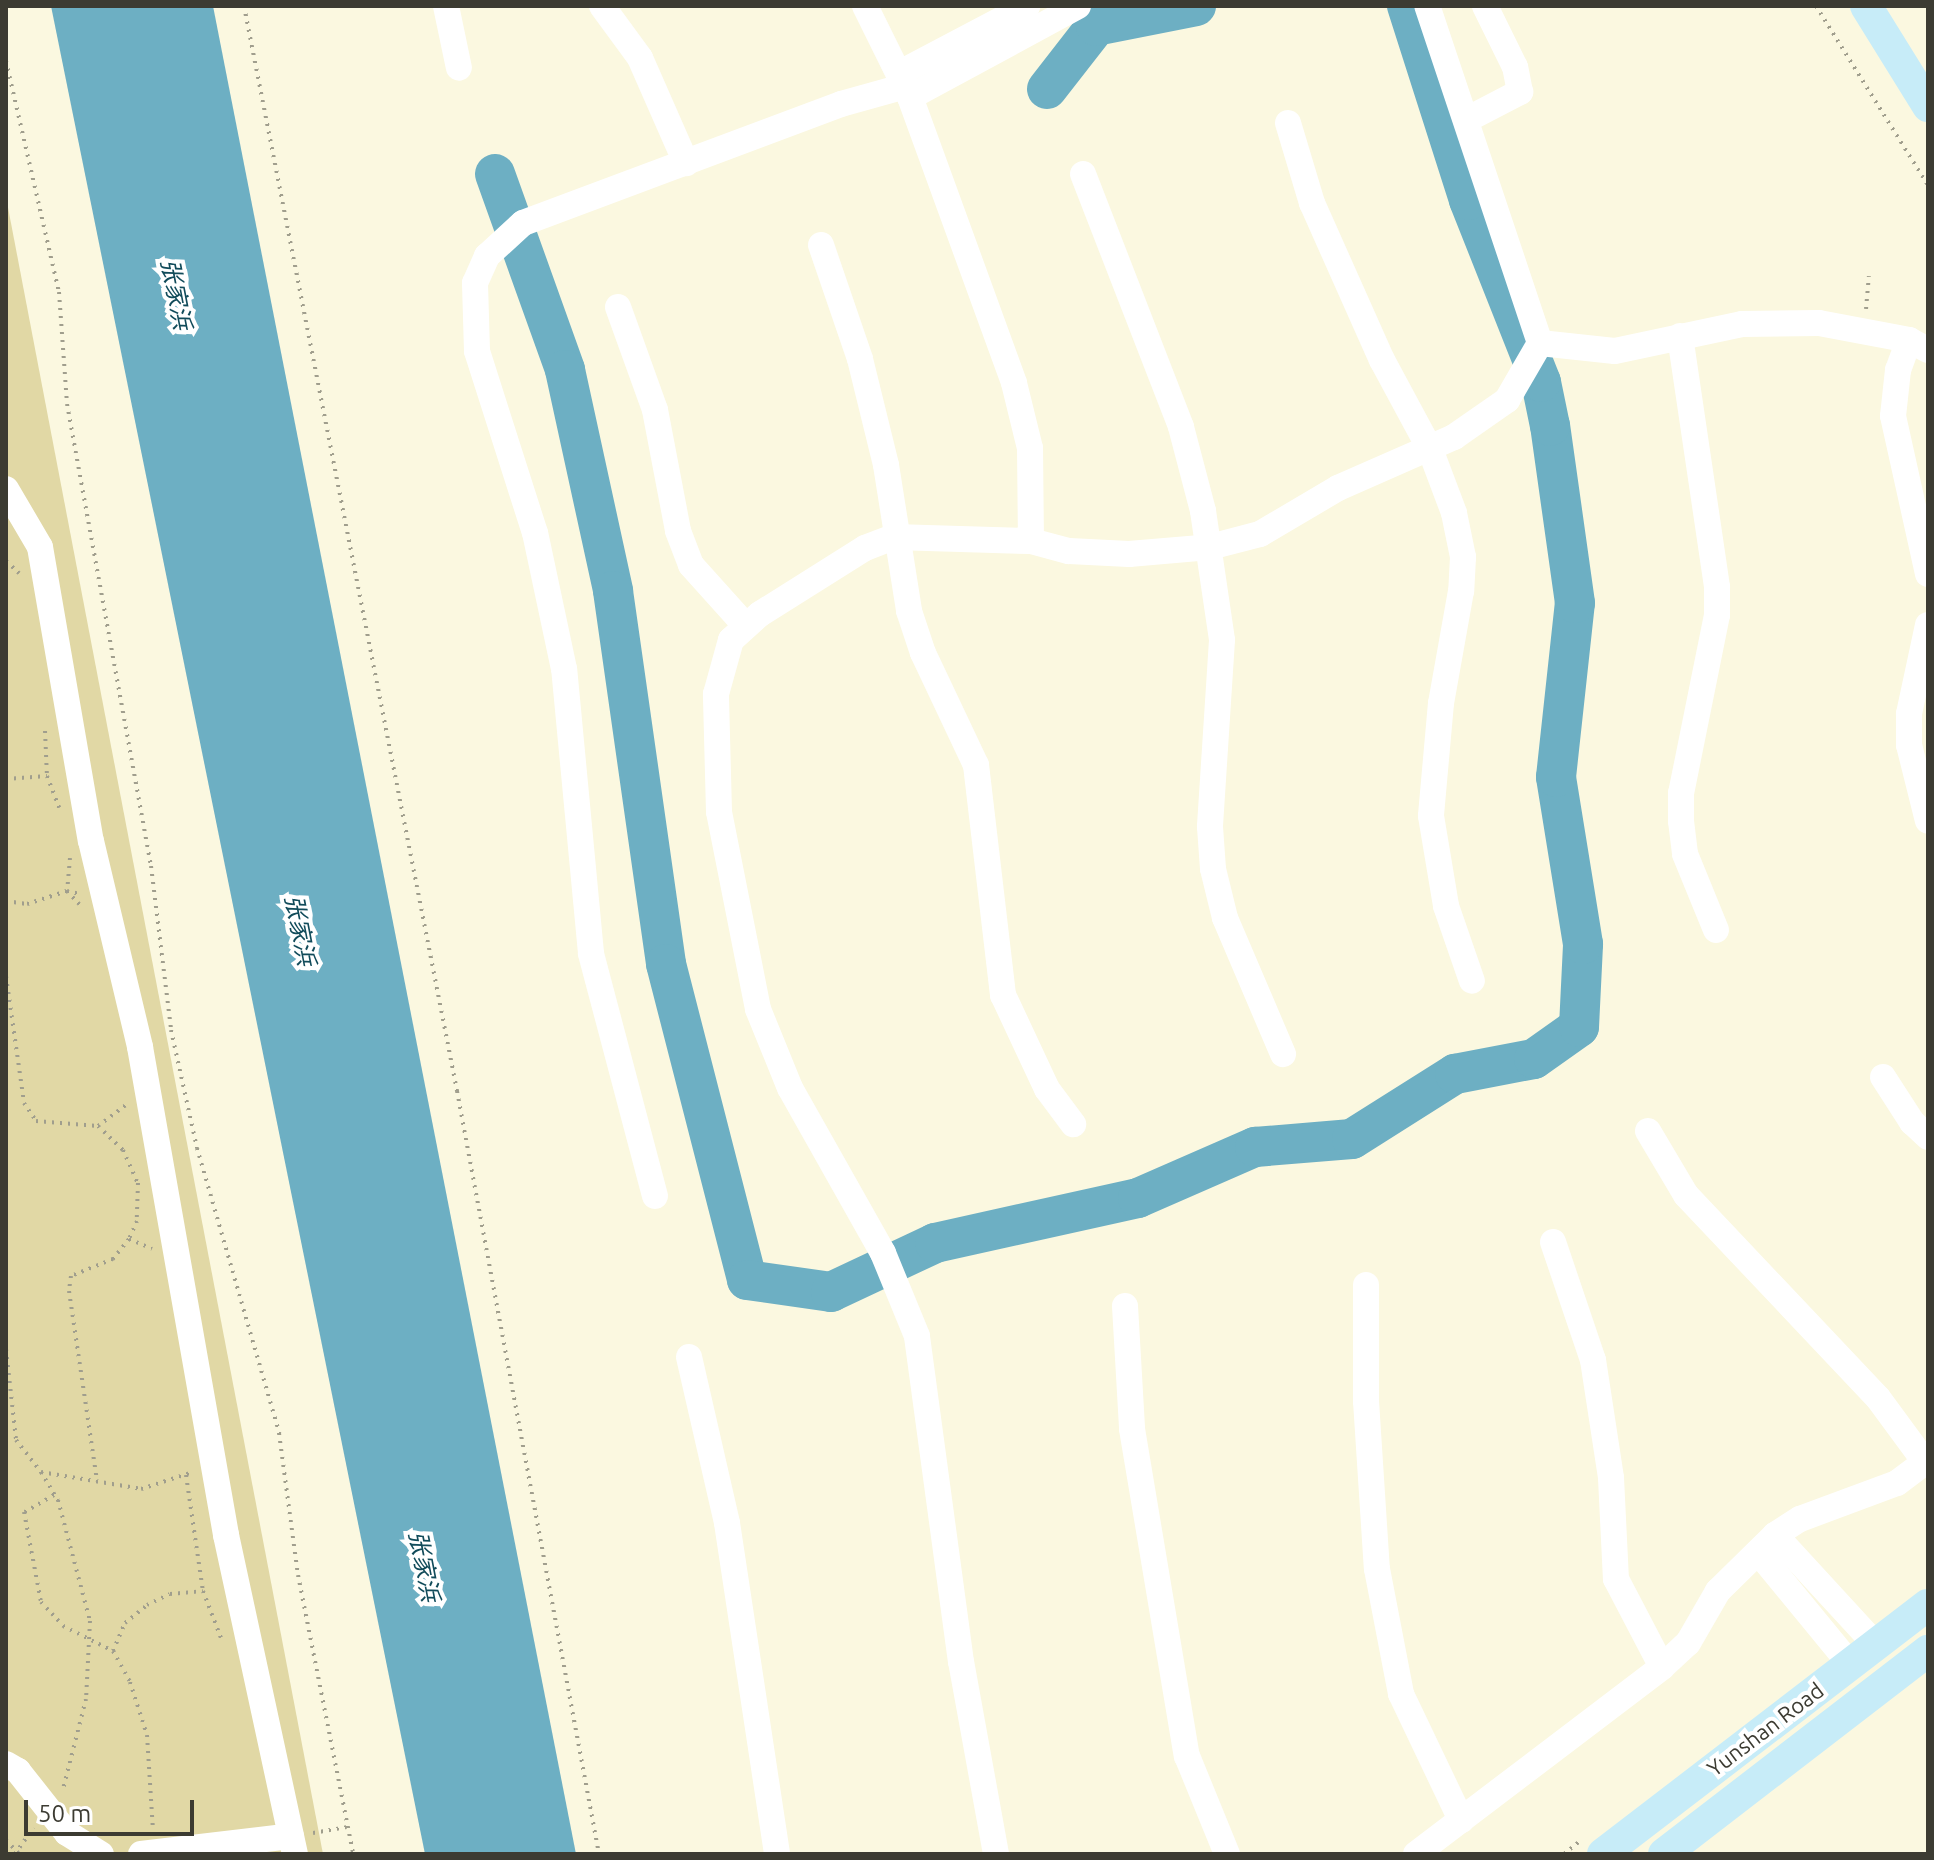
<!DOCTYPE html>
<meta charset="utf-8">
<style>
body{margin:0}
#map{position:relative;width:1934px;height:1860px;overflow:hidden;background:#fbf8e0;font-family:Ubuntu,"Noto Sans SC",sans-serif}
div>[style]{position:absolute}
.green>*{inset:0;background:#e1d8a5}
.water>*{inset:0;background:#6dafc3}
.river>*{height:40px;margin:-20px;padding:0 20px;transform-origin:20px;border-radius:20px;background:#6dafc3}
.path>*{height:4px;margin-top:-2px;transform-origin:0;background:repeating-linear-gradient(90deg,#a09e8d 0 2px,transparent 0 8px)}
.minor>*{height:26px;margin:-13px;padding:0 13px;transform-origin:13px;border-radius:13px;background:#fff}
.major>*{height:32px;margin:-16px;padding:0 16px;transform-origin:16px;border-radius:16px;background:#c7ecf8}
span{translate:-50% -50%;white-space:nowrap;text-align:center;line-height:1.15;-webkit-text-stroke:8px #fff;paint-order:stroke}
.street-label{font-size:22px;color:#3c3b32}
.water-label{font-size:24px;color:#114b5a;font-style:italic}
.frame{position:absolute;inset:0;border:8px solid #3c3b32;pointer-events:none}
.scale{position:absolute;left:24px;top:1800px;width:170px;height:36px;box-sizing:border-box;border:4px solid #3c3b32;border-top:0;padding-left:10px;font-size:24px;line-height:28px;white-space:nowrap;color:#3c3b32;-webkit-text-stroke:6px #fff;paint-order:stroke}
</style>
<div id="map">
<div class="green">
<div style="clip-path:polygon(6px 197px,323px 1854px,6px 1854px)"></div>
</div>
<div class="water">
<div style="clip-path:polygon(51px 6px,213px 6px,576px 1854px,425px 1854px)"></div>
</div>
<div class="river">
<div style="left:1047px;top:89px;width:80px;rotate:-52.1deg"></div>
<div style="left:1096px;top:26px;width:102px;rotate:-11.3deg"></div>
<div style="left:495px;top:174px;width:208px;rotate:70.3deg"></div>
<div style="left:565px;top:370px;width:226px;rotate:77.7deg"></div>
<div style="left:613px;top:591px;width:377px;rotate:81.9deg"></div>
<div style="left:666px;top:964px;width:326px;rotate:75.6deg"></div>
<div style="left:747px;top:1280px;width:85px;rotate:8.1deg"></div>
<div style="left:831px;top:1292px;width:115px;rotate:-25.2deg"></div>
<div style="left:935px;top:1243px;width:208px;rotate:-12.5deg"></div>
<div style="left:1138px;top:1198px;width:128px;rotate:-23.6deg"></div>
<div style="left:1255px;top:1147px;width:97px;rotate:-4.7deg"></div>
<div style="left:1352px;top:1139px;width:122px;rotate:-32.3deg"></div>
<div style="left:1455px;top:1074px;width:80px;rotate:-10.8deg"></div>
<div style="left:1534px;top:1059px;width:55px;rotate:-35.4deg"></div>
<div style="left:1579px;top:1027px;width:83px;rotate:-87.2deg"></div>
<div style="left:1583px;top:944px;width:169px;rotate:-99.2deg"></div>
<div style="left:1556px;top:777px;width:175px;rotate:-83.8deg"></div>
<div style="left:1575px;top:603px;width:179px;rotate:-98deg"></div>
<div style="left:1550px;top:426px;width:45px;rotate:-101.6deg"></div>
<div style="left:1541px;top:382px;width:196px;rotate:-111.6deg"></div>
<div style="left:1469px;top:200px;width:204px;rotate:-107.7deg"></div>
</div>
<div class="path">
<div style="left:244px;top:6px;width:1106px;rotate:78.89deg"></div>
<div style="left:457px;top:1091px;width:776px;rotate:79.46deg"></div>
<div style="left:1816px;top:6px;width:211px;rotate:58deg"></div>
<div style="left:6px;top:61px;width:237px;rotate:77.1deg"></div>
<div style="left:59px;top:292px;width:112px;rotate:85.9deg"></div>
<div style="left:67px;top:404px;width:470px;rotate:79.7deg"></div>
<div style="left:151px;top:866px;width:165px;rotate:83deg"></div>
<div style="left:171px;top:1030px;width:121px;rotate:77.6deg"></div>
<div style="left:197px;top:1148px;width:297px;rotate:73.9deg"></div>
<div style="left:279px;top:1433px;width:143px;rotate:82.4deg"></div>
<div style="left:298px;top:1575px;width:284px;rotate:78.8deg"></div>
<div style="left:1866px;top:309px;width:33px;rotate:-85deg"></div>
<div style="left:6px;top:561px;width:18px;rotate:43deg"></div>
<div style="left:45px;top:731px;width:45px;rotate:87.5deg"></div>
<div style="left:47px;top:776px;width:34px;rotate:69deg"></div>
<div style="left:6px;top:779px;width:41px;rotate:-4.2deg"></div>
<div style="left:70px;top:858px;width:33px;rotate:95deg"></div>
<div style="left:67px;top:891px;width:22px;rotate:47deg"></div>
<div style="left:6px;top:868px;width:42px;rotate:90deg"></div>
<div style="left:6px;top:901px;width:21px;rotate:8deg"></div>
<div style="left:27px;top:904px;width:42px;rotate:-18deg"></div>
<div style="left:67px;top:891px;width:13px;rotate:13deg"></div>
<div style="left:6px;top:976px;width:128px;rotate:81.9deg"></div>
<div style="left:24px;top:1103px;width:22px;rotate:56deg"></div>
<div style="left:36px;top:1121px;width:62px;rotate:4.6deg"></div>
<div style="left:98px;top:1126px;width:35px;rotate:44deg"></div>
<div style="left:123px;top:1150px;width:36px;rotate:66deg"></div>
<div style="left:138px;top:1183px;width:38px;rotate:92deg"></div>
<div style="left:137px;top:1221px;width:20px;rotate:114deg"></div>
<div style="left:129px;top:1239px;width:26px;rotate:129deg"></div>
<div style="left:113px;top:1259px;width:45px;rotate:158deg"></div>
<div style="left:71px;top:1276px;width:15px;rotate:98deg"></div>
<div style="left:69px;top:1291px;width:192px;rotate:81.6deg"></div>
<div style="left:98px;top:1126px;width:38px;rotate:-37deg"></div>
<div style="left:129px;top:1239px;width:25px;rotate:23deg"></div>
<div style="left:6px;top:1349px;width:92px;rotate:83.7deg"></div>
<div style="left:16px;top:1440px;width:41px;rotate:52deg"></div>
<div style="left:41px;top:1472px;width:101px;rotate:9.6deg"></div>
<div style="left:141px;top:1489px;width:52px;rotate:-18.1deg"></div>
<div style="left:41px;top:1472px;width:33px;rotate:59deg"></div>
<div style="left:58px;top:1500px;width:125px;rotate:75.2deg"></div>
<div style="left:90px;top:1621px;width:78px;rotate:92.9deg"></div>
<div style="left:86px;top:1699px;width:93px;rotate:104.3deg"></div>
<div style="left:186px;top:1475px;width:117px;rotate:81.7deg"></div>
<div style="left:203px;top:1591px;width:50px;rotate:69deg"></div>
<div style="left:54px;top:1495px;width:34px;rotate:150deg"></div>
<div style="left:24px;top:1512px;width:92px;rotate:79.3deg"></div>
<div style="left:41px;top:1602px;width:33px;rotate:47deg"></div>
<div style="left:63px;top:1626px;width:56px;rotate:26.6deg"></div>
<div style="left:113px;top:1651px;width:35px;rotate:61deg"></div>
<div style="left:130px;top:1682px;width:56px;rotate:72.2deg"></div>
<div style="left:147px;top:1735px;width:95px;rotate:86.4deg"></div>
<div style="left:113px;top:1651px;width:30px;rotate:-67deg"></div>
<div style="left:125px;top:1623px;width:28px;rotate:-39deg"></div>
<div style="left:147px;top:1605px;width:25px;rotate:-26deg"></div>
<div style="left:170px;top:1594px;width:33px;rotate:-5deg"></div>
<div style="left:313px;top:1833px;width:34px;rotate:-10deg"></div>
<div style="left:6px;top:1840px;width:19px;rotate:47deg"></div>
<div style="left:15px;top:1854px;width:32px;rotate:-55deg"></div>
<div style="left:1564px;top:1854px;width:19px;rotate:-39deg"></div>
</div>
<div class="minor">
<div style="left:446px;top:6px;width:63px;rotate:78.2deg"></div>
<div style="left:602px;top:6px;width:64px;rotate:53.8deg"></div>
<div style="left:640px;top:58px;width:115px;rotate:66.3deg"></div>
<div style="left:865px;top:6px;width:102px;rotate:63.7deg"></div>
<div style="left:910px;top:97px;width:304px;rotate:70deg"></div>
<div style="left:1014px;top:383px;width:67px;rotate:76.2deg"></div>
<div style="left:1030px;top:448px;width:93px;rotate:89.4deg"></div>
<div style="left:900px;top:73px;width:144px;rotate:-27.8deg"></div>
<div style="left:910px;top:97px;width:191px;rotate:-28.4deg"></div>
<div style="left:1468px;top:119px;width:59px;rotate:-27.4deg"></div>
<div style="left:1520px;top:92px;width:25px;rotate:-101deg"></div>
<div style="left:1515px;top:67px;width:68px;rotate:-116.2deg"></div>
<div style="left:1288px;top:123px;width:84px;rotate:73.3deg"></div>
<div style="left:1312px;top:203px;width:172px;rotate:66deg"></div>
<div style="left:1382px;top:360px;width:101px;rotate:61.7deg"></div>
<div style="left:1430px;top:449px;width:68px;rotate:69.4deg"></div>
<div style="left:1454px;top:513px;width:45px;rotate:78.4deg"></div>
<div style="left:1463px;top:557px;width:34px;rotate:93deg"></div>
<div style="left:1461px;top:591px;width:114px;rotate:100.1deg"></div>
<div style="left:1441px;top:703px;width:113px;rotate:95.1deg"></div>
<div style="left:1431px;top:816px;width:91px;rotate:80.5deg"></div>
<div style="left:1446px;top:906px;width:79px;rotate:70.9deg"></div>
<div style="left:1083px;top:174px;width:271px;rotate:68.8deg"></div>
<div style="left:1181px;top:427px;width:87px;rotate:75.3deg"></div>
<div style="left:1203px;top:511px;width:130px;rotate:81.6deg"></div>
<div style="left:1222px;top:640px;width:187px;rotate:93.7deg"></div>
<div style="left:1210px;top:827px;width:42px;rotate:85.9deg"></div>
<div style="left:1213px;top:869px;width:50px;rotate:76.2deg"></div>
<div style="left:1225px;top:918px;width:148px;rotate:66.9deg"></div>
<div style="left:821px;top:245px;width:120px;rotate:71.1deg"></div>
<div style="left:860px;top:359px;width:109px;rotate:76.2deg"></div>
<div style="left:886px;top:465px;width:148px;rotate:81deg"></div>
<div style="left:909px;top:611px;width:44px;rotate:71.6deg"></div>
<div style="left:923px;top:653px;width:124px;rotate:64.7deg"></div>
<div style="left:976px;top:765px;width:232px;rotate:83.3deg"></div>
<div style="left:1003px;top:995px;width:104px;rotate:64.9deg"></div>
<div style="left:1047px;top:1089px;width:44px;rotate:53.4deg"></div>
<div style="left:618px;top:307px;width:109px;rotate:70.2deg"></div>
<div style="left:655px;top:410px;width:123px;rotate:79.2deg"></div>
<div style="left:678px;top:531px;width:36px;rotate:69deg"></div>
<div style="left:691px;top:565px;width:82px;rotate:48deg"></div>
<div style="left:1680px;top:336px;width:254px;rotate:81.6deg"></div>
<div style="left:1717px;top:587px;width:28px;rotate:90deg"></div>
<div style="left:1717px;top:615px;width:182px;rotate:101.4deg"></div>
<div style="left:1681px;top:793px;width:28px;rotate:90deg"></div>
<div style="left:1681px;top:821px;width:33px;rotate:83deg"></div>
<div style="left:1685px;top:854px;width:82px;rotate:67.8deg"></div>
<div style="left:1909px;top:340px;width:32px;rotate:110deg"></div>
<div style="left:1898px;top:370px;width:46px;rotate:96.2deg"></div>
<div style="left:1893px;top:416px;width:162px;rotate:77.5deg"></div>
<div style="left:1540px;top:343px;width:75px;rotate:6.1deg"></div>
<div style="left:1615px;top:351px;width:130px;rotate:-12deg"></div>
<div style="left:1742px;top:324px;width:77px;rotate:-0.7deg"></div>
<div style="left:1819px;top:323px;width:92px;rotate:10.7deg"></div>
<div style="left:1909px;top:340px;width:21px;rotate:28deg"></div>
<div style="left:6px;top:489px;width:67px;rotate:59.6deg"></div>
<div style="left:40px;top:547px;width:298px;rotate:80.2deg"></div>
<div style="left:91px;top:841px;width:212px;rotate:76.6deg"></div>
<div style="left:140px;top:1047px;width:496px;rotate:80deg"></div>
<div style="left:226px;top:1535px;width:326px;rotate:77.8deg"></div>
<div style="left:1928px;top:625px;width:91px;rotate:102.1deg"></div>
<div style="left:1909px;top:714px;width:31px;rotate:90deg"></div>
<div style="left:1909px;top:745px;width:78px;rotate:76deg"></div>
<div style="left:1883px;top:1077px;width:54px;rotate:57.2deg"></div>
<div style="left:1912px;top:1122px;width:22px;rotate:43deg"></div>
<div style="left:1648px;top:1131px;width:74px;rotate:59.3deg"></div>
<div style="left:1686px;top:1195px;width:279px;rotate:46.6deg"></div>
<div style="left:1878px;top:1398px;width:79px;rotate:53.7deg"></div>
<div style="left:655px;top:1196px;width:251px;rotate:-104.8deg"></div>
<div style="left:591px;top:953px;width:285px;rotate:-95.4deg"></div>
<div style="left:564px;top:669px;width:139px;rotate:-102deg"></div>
<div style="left:535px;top:533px;width:191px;rotate:-107.7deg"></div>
<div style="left:477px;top:351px;width:68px;rotate:-91.7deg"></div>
<div style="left:475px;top:283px;width:30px;rotate:-66deg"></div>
<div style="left:487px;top:256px;width:49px;rotate:-42.5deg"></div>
<div style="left:523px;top:223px;width:340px;rotate:-20.5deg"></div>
<div style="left:841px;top:104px;width:67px;rotate:-15.5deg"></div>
<div style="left:1553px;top:1242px;width:125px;rotate:71.3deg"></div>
<div style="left:1593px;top:1360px;width:119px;rotate:81.3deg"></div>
<div style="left:1611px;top:1478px;width:101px;rotate:87.2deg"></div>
<div style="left:1616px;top:1579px;width:99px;rotate:62.4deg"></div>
<div style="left:1366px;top:1285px;width:116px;rotate:90deg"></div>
<div style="left:1366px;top:1401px;width:168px;rotate:86.3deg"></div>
<div style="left:1377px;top:1569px;width:127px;rotate:79.1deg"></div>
<div style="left:1401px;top:1694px;width:140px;rotate:64.5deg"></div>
<div style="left:1125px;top:1306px;width:123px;rotate:86.7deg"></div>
<div style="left:1132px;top:1429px;width:332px;rotate:80.5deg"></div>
<div style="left:1187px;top:1756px;width:106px;rotate:67.8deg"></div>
<div style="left:689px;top:1357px;width:170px;rotate:77.1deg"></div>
<div style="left:727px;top:1523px;width:335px;rotate:81.4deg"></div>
<div style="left:1775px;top:1535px;width:149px;rotate:47.4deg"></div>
<div style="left:1758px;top:1552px;width:145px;rotate:50.6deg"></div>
<div style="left:6px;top:1764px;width:14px;rotate:30deg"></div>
<div style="left:18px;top:1771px;width:79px;rotate:51.7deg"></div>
<div style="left:67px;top:1833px;width:40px;rotate:32deg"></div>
<div style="left:141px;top:1854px;width:151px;rotate:-6.8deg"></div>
<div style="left:996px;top:1854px;width:195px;rotate:-100.3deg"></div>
<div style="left:961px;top:1662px;width:329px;rotate:-97.7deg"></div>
<div style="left:917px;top:1336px;width:90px;rotate:-112.3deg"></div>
<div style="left:883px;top:1253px;width:189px;rotate:-119.4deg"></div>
<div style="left:790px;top:1088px;width:85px;rotate:-112.1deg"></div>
<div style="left:758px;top:1009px;width:201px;rotate:-101.2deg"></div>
<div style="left:719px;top:812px;width:118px;rotate:-91.5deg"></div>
<div style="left:716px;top:694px;width:56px;rotate:-74.5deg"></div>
<div style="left:731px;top:640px;width:39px;rotate:-42deg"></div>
<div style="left:760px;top:614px;width:124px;rotate:-32.2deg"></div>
<div style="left:865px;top:548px;width:31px;rotate:-21deg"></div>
<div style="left:894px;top:537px;width:137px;rotate:1.7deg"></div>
<div style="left:1031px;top:541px;width:39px;rotate:15deg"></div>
<div style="left:1069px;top:551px;width:60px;rotate:2.9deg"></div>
<div style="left:1129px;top:554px;width:81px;rotate:-4.9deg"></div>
<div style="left:1210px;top:547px;width:52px;rotate:-14.6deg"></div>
<div style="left:1260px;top:534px;width:91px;rotate:-30.5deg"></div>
<div style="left:1338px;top:488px;width:127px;rotate:-23.7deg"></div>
<div style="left:1454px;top:437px;width:65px;rotate:-34.9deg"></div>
<div style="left:1507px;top:400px;width:66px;rotate:-59.9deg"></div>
<div style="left:1540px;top:343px;width:355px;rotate:-108.5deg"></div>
<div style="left:1416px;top:1854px;width:309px;rotate:-37.2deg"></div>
<div style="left:1662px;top:1667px;width:35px;rotate:-43deg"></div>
<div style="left:1688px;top:1643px;width:60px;rotate:-60deg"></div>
<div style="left:1718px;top:1591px;width:80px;rotate:-44.5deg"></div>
<div style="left:1775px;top:1535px;width:30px;rotate:-33deg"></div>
<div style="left:1800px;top:1519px;width:103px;rotate:-20.4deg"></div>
<div style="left:1897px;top:1483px;width:39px;rotate:-37deg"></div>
</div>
<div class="major">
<div style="left:1866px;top:6px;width:118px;rotate:58.2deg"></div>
<div style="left:1603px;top:1854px;width:409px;rotate:-37.5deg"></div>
<div style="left:1664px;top:1854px;width:333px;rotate:-37.6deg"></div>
</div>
<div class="street-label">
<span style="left:1765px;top:1729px;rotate:-37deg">Yunshan Road</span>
</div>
<div class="water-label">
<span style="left:176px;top:294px;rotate:79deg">张家浜</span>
<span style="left:300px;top:930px;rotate:79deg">张家浜</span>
<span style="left:424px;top:1566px;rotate:79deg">张家浜</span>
</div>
<div class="frame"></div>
<div class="scale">50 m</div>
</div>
